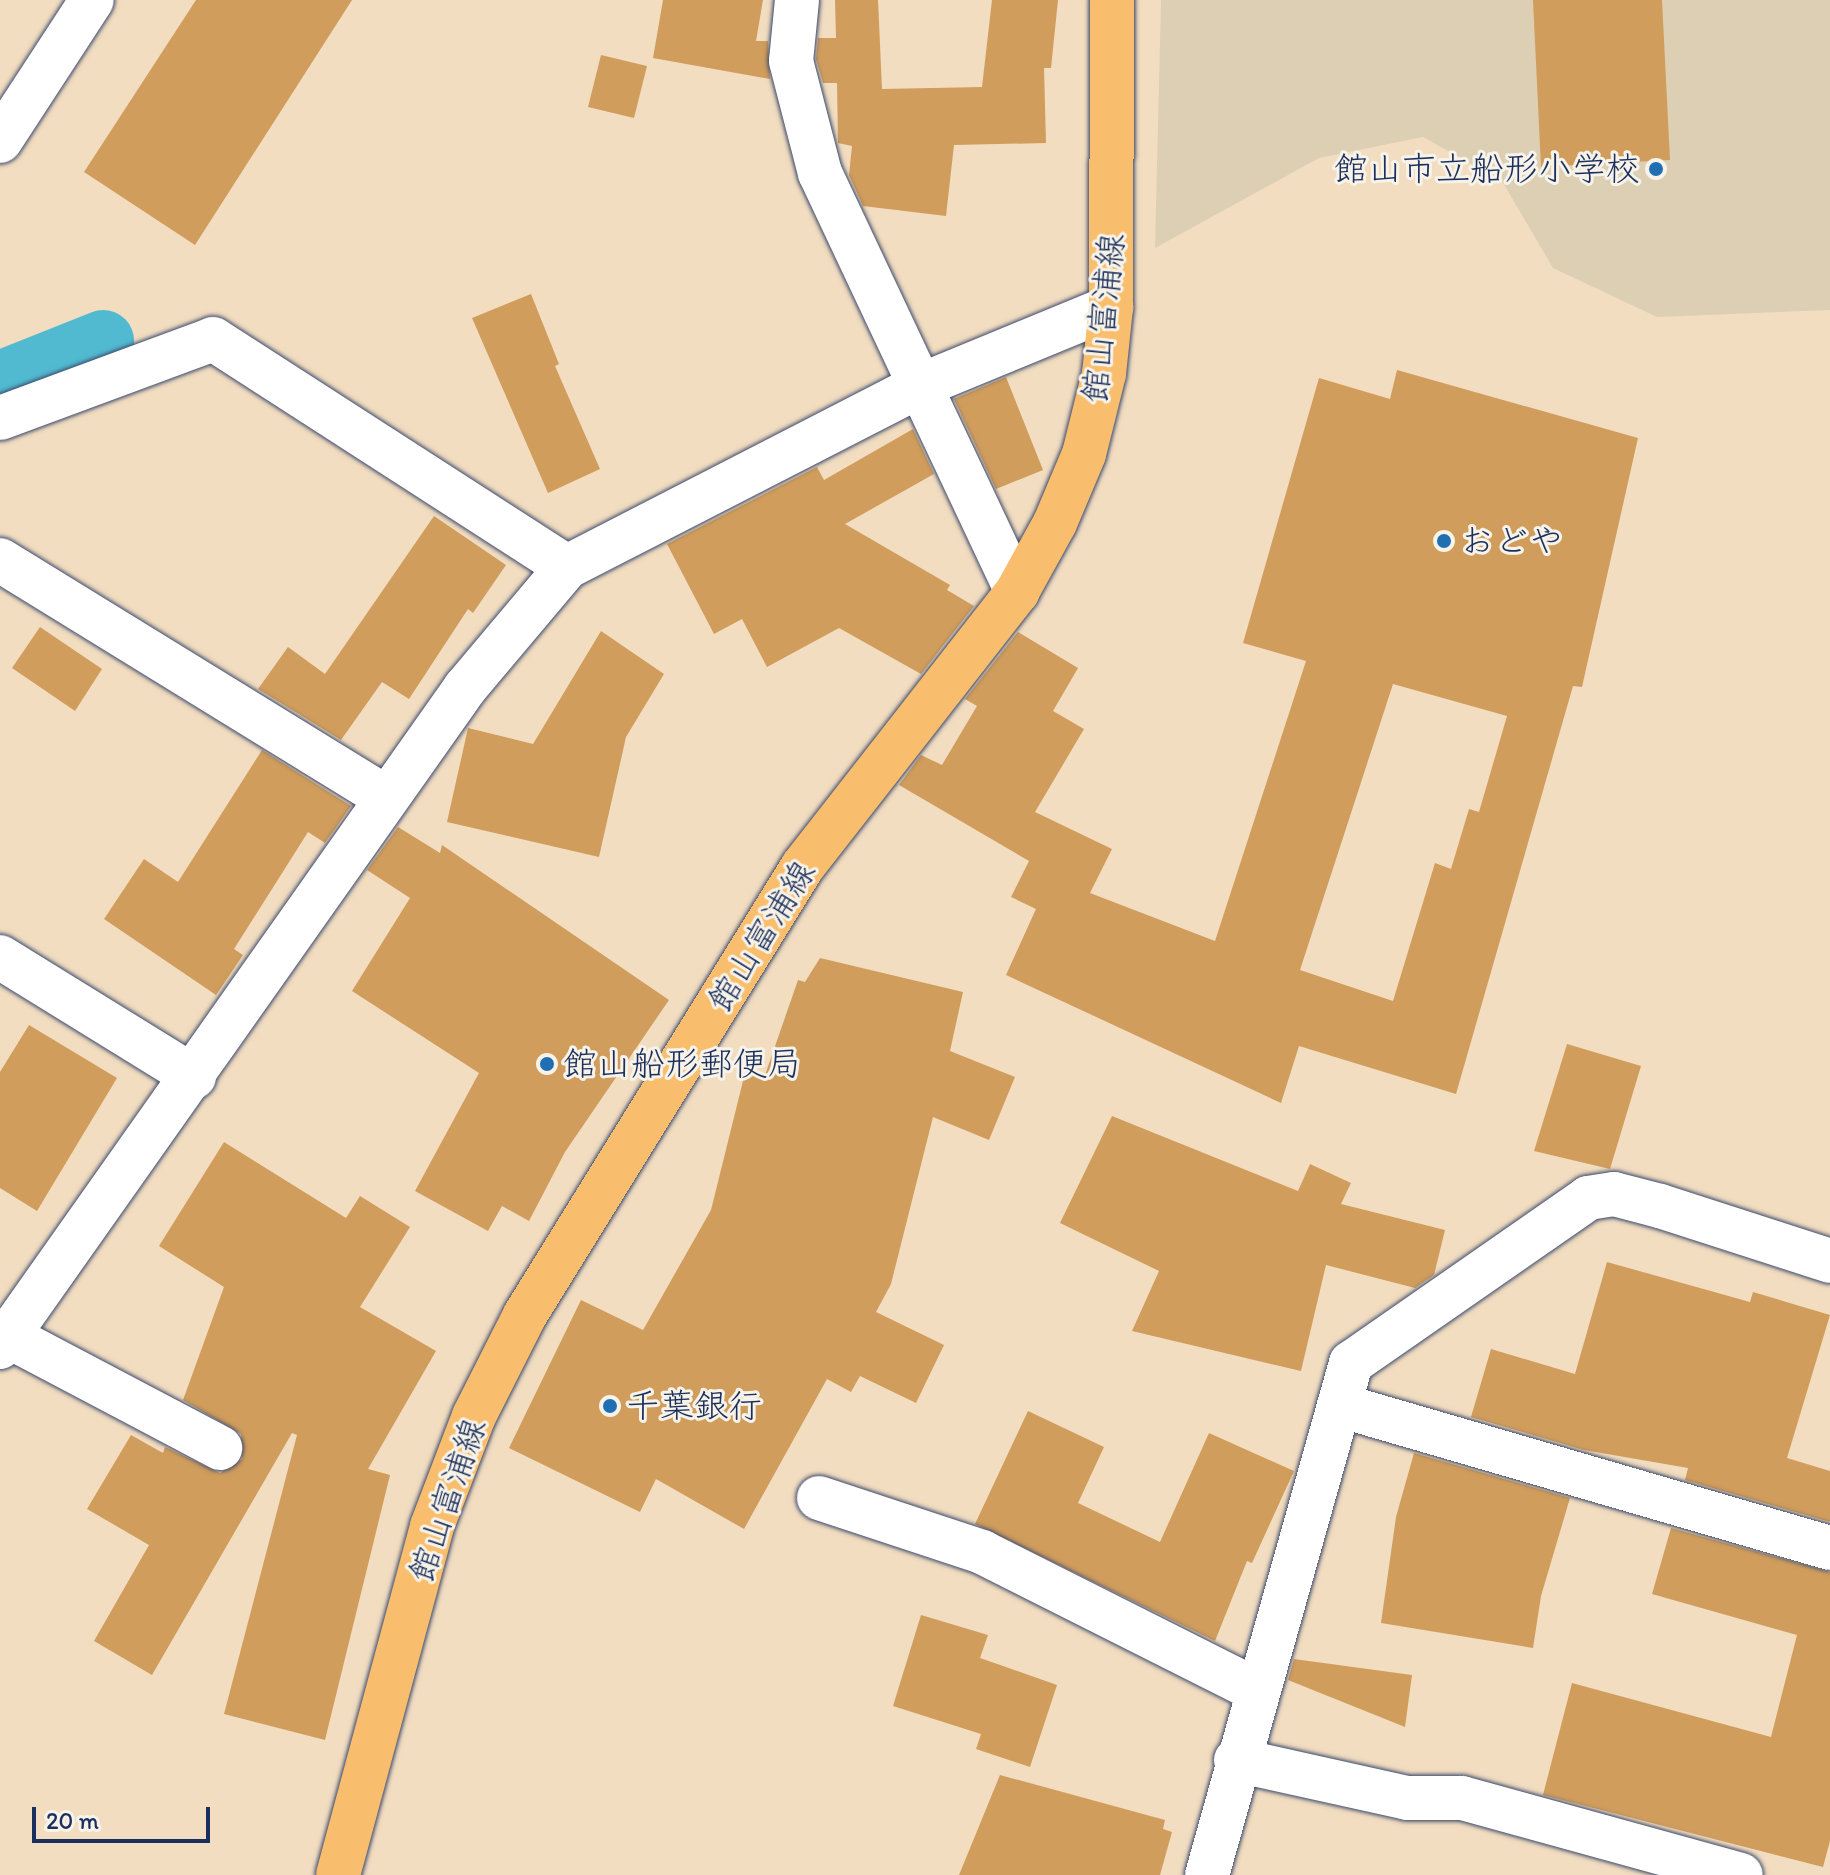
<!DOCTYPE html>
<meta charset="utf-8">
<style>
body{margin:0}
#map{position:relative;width:1830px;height:1875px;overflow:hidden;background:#f2ddc0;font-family:Itim,"Klee One",sans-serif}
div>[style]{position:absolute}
.built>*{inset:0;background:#ddcfb4}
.canal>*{height:62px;margin:-31px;padding:0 31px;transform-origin:31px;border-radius:31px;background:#52bad0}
.building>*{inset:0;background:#d09d5c}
.roads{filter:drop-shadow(0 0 2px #3b496d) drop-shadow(0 0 2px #3b496d)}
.minor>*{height:44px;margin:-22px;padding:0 22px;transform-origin:22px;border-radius:22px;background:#fff}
.major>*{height:44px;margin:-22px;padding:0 22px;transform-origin:22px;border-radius:22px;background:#f9be6d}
.dots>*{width:22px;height:22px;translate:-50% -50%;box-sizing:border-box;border:4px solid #f7f3e8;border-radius:50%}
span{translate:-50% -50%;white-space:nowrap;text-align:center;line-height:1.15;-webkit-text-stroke:6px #f7f3e8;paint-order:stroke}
.poi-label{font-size:34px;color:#1b2f5e}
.right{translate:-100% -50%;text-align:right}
.left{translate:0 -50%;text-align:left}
.street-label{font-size:34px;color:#1b2f5e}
.scale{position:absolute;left:32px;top:1807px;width:178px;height:36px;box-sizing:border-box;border:4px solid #1b2f5e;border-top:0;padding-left:10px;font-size:24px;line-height:28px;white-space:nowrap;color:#1b2f5e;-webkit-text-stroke:6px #f7f3e8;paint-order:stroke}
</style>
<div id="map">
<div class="built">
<div style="clip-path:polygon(1161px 0,1830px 0,1830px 310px,1657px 317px,1553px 268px,1502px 181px,1423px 137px,1319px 158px,1155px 248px)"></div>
</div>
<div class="canal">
<div style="left:0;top:382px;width:111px;rotate:-21.7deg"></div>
</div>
<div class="building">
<div style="clip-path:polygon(196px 0,352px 0,195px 245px,84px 172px)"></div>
<div style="clip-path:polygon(663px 0,763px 0,756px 41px,768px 41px,770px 79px,653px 58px)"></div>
<div style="clip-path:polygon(835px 0,878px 0,882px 89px,982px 87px,992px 0,1058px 0,1051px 68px,1044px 68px,1046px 143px,954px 145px,946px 216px,863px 206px,849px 175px,852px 146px,838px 143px,837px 83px,823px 83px,816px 59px,818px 38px,836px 38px)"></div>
<div style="clip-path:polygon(1533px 0,1662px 0,1670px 160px,1541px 167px)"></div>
<div style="clip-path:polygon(601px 55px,647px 66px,634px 118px,588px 107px)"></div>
<div style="clip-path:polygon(531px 294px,559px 364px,555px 366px,600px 469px,548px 493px,472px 318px)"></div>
<div style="clip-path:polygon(evenodd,1397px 370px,1638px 438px,1582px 687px,1573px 686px,1456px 1094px,1299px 1046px,1281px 1103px,1006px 975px,1036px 909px,1011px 897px,1029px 861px,899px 785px,921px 755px,942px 765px,977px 706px,965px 699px,1018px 632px,1078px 668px,1053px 711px,1084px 729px,1035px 812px,1112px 849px,1090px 893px,1215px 941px,1306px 661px,1243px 643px,1319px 378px,1390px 399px,1397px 370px,1393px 684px,1507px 716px,1479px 812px,1469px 809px,1451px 869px,1435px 863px,1393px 1001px,1300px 970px,1393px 684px)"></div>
<div style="clip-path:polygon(1006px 377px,1043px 470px,996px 489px,954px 399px)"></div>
<div style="clip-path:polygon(913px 429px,934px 474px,845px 524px,950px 585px,947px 590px,974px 606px,921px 674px,839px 628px,767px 667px,742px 619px,714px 634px,667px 544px,817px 467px,824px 480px)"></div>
<div style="clip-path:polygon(434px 516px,506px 565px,473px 613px,468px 609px,409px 699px,382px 682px,341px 740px,258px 689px,288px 647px,325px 674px)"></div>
<div style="clip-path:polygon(40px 627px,102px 669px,75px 711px,12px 668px)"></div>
<div style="clip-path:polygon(601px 631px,664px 674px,626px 737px,599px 857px,447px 822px,468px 728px,533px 744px)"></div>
<div style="clip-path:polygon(262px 750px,351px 806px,325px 843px,308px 832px,234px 949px,243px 955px,216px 995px,104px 919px,144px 859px,178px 882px)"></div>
<div style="clip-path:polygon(398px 827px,440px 853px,442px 845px,669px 1000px,565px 1152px,529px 1221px,502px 1206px,488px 1231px,415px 1191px,479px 1073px,352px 991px,410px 898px,367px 870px)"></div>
<div style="clip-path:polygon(820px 958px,963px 992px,950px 1051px,1015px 1077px,989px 1140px,933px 1117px,891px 1284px,876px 1312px,944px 1345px,916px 1403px,860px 1376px,851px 1392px,827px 1379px,744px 1529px,656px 1479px,640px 1512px,509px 1448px,581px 1300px,643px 1330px,711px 1210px,745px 1073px,764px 1078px,798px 980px,805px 982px)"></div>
<div style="clip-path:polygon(29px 1025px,117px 1078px,37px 1211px,0 1188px,0 1072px)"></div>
<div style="clip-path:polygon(1567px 1044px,1641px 1066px,1610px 1169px,1534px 1151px)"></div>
<div style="clip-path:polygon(1112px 1116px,1298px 1191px,1310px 1164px,1351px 1183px,1341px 1204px,1445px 1230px,1434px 1275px,1415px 1288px,1326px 1265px,1301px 1371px,1132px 1331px,1159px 1271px,1060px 1223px)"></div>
<div style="clip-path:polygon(224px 1142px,346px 1218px,360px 1196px,410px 1227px,360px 1307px,436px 1351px,368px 1469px,390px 1475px,325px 1740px,224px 1714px,297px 1435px,292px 1433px,152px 1675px,94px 1641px,149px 1545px,87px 1509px,131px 1435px,163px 1453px,165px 1447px,220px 1473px,242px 1459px,241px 1434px,183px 1400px,224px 1287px,159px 1246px)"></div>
<div style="clip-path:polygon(1607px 1262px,1750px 1302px,1753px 1292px,1830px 1315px,1787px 1458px,1830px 1471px,1830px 1522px,1685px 1480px,1688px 1468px,1584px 1450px,1471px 1417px,1491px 1349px,1575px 1374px)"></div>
<div style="clip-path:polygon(1028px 1411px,1104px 1447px,1078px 1503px,1160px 1542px,1209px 1433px,1294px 1471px,1252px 1563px,1247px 1561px,1215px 1641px,975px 1524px)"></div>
<div style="clip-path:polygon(1414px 1453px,1570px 1498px,1541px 1596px,1533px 1648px,1381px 1623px,1396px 1517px)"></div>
<div style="clip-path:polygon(1671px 1528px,1830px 1572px,1830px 1841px,1823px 1867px,1543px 1795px,1572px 1683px,1771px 1737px,1797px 1635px,1652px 1594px)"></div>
<div style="clip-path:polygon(921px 1615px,988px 1635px,980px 1658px,1057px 1685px,1030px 1767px,976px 1749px,981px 1734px,893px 1706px)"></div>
<div style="clip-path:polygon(1294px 1659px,1412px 1675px,1405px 1727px,1288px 1680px)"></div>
<div style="clip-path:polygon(1000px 1775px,1165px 1820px,1163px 1829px,1172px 1832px,1160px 1875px,959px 1875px)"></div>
</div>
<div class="roads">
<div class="minor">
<div style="left:797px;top:0;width:61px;rotate:95.6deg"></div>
<div style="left:791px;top:61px;width:116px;rotate:75.5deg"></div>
<div style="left:820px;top:173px;width:463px;rotate:64.8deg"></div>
<div style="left:0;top:141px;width:168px;rotate:-56.9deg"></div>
<div style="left:0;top:418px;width:227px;rotate:-20.3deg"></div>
<div style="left:213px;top:339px;width:421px;rotate:32.8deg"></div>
<div style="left:0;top:560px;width:454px;rotate:31.6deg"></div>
<div style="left:0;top:957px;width:228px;rotate:31.7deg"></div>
<div style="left:8px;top:1336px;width:240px;rotate:27.8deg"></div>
<div style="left:0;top:1347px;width:807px;rotate:-54.79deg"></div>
<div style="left:465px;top:688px;width:158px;rotate:-49.9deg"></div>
<div style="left:567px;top:567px;width:394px;rotate:-27.2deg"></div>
<div style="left:917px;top:387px;width:210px;rotate:-22.4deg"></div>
<div style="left:1339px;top:1405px;width:511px;rotate:16.24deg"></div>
<div style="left:819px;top:1498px;width:172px;rotate:18.3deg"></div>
<div style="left:982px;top:1552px;width:307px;rotate:26.7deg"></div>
<div style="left:1236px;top:1760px;width:175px;rotate:12.5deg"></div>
<div style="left:1407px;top:1798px;width:55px"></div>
<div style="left:1462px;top:1798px;width:289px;rotate:15.4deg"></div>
<div style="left:1207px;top:1875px;width:532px;rotate:-74.29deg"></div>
<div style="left:1351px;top:1363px;width:289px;rotate:-34.8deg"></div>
<div style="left:1588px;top:1198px;width:26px;rotate:-9deg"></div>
<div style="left:1614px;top:1194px;width:48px;rotate:14.6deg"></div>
<div style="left:1660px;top:1206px;width:179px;rotate:17.9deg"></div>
</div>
<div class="major">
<div style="left:338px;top:1875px;width:361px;rotate:-74.9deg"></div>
<div style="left:432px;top:1526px;width:118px;rotate:-69.1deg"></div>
<div style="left:474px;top:1416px;width:113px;rotate:-63.2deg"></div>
<div style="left:525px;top:1315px;width:528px;rotate:-58.24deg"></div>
<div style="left:803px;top:866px;width:348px;rotate:-52deg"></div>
<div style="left:1017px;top:592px;width:79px;rotate:-61.2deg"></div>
<div style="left:1055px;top:523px;width:75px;rotate:-67.2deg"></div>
<div style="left:1084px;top:454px;width:82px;rotate:-76deg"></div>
<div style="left:1104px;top:374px;width:67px;rotate:-84deg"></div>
<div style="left:1111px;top:307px;width:307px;rotate:-89.8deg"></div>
</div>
</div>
<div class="dots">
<div style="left:1656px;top:169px;background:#1f6fb2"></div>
<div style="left:1444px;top:541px;background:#1f6fb2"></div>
<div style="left:547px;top:1064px;background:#1f6fb2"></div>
<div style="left:610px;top:1406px;background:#1f6fb2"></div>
</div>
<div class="poi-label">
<span class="right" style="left:1640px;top:169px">館山市立船形小学校</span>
<span class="left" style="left:1460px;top:541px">おどや</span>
<span class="left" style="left:563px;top:1064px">館山船形郵便局</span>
<span class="left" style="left:626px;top:1406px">千葉銀行</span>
</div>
<div class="street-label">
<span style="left:1103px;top:318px;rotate:-84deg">館山富浦線</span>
<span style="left:761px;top:936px;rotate:-58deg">館山富浦線</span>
<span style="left:447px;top:1500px;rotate:-71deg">館山富浦線</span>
</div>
<div class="scale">20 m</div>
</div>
